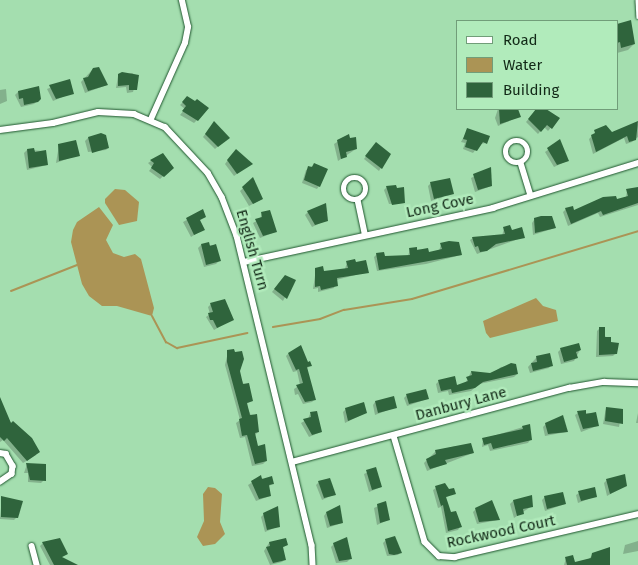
<!DOCTYPE html>
<style>
body{margin:0}
#map{position:relative;width:638px;height:565px;overflow:hidden;background:#a4deaf;font-family:"Fira Sans",sans-serif}
div>[style]{position:absolute}
.water>*{inset:0;background:#ab9455}
.shadow>*{inset:0;background:#0003}
.stream>*{height:2px;margin:-1px;padding:0 1px;transform-origin:1px;border-radius:1px;background:#ab9455}
.building>*{inset:0;background:#2f643c}
.roads{filter:drop-shadow(0 0 1px #1f562e) drop-shadow(0 0 1px #1f562e)}
.lane>*{height:2.5px;margin:-1.25px;padding:0 1.25px;transform-origin:1.25px;border-radius:1.25px;background:#fff}
.street>*{height:5.5px;margin:-2.75px;padding:0 2.75px;transform-origin:2.75px;border-radius:2.75px;background:#fff}
.street>.ring{margin:-2.75px;padding:0;box-sizing:content-box;background:none;border:5.5px solid #fff;border-radius:50%}
span{translate:-50% -50%;white-space:nowrap;text-align:center;line-height:1.15;-webkit-text-stroke:5px #b1ebbb;paint-order:stroke}
.street-label{font-size:15px;color:#122917}
.legend{position:absolute;left:456px;top:20px;width:162px;height:90px;box-sizing:border-box;background:#b1ebbb;border:1px solid #719d79;margin:0;padding:6px 9px;list-style:none;font-size:15px;color:#122917}
.legend li{display:flex;align-items:center;gap:10px;height:25px}
.legend b{width:25px;border:1px solid #719d79}
</style>
<div id="map">
<div class="water">
<div style="clip-path:polygon(115px 189px,125px 190px,139px 202px,137px 221px,119px 225px,105px 203px,105px 199px)"></div>
<div style="clip-path:polygon(99px 207px,113px 225px,106px 240px,113px 253px,124px 257px,135px 254px,141px 259px,154px 308px,152px 316px,117px 306px,102px 306px,89px 296px,82px 284px,71px 242px,73px 230px,77px 222px)"></div>
<div style="clip-path:polygon(536px 298px,543px 306px,556px 310px,558px 321px,490px 338px,486px 333px,483px 321px)"></div>
<div style="clip-path:polygon(208px 487px,215px 488px,222px 494px,220px 522px,225px 534px,215px 544px,203px 546px,197px 537px,204px 521px,203px 494px)"></div>
</div>
<div class="shadow">
<div style="clip-path:polygon(630px 22px,634px 44px,628px 50px,617px 53px,617px 25px)"></div>
<div style="clip-path:polygon(93px 69px,107px 85px,85px 93px,81px 82px)"></div>
<div style="clip-path:polygon(132px 73px,138px 76px,133px 92px,127px 93px,126px 87px,116px 88px,118px 76px)"></div>
<div style="clip-path:polygon(69px 80px,72px 93px,53px 101px,47px 89px)"></div>
<div style="clip-path:polygon(6px 89px,7px 101px,0 104px,0 90px)"></div>
<div style="clip-path:polygon(18px 92px,40px 98px,34px 104px,21px 107px,15px 95px)"></div>
<div style="clip-path:polygon(187px 98px,197px 120px,194px 123px,180px 115px,185px 109px,180px 105px)"></div>
<div style="clip-path:polygon(498px 109px,517px 109px,520px 116px,498px 126px,495px 118px)"></div>
<div style="clip-path:polygon(537px 109px,558px 119px,548px 131px,544px 127px,538px 134px,526px 122px)"></div>
<div style="clip-path:polygon(638px 124px,638px 137px,632px 142px,626px 144px,624px 138px,593px 154px,589px 139px,592px 136px,612px 134px)"></div>
<div style="clip-path:polygon(212px 125px,225px 140px,215px 149px,203px 137px)"></div>
<div style="clip-path:polygon(468px 129px,486px 143px,480px 144px,473px 153px,463px 149px,465px 143px,461px 142px)"></div>
<div style="clip-path:polygon(348px 135px,356px 149px,338px 161px,334px 144px)"></div>
<div style="clip-path:polygon(105px 137px,108px 148px,106px 150px,88px 152px,85px 141px,88px 138px)"></div>
<div style="clip-path:polygon(560px 141px,567px 161px,554px 167px,545px 152px)"></div>
<div style="clip-path:polygon(59px 145px,78px 155px,56px 163px)"></div>
<div style="clip-path:polygon(374px 146px,389px 154px,379px 171px,364px 159px)"></div>
<div style="clip-path:polygon(27px 150px,45px 151px,47px 165px,27px 170px,24px 153px)"></div>
<div style="clip-path:polygon(233px 153px,251px 164px,234px 176px,225px 164px)"></div>
<div style="clip-path:polygon(162px 154px,172px 168px,160px 179px,149px 171px,152px 167px,148px 163px)"></div>
<div style="clip-path:polygon(314px 165px,319px 186px,317px 189px,302px 183px,306px 170px)"></div>
<div style="clip-path:polygon(491px 168px,491px 186px,475px 192px,471px 178px)"></div>
<div style="clip-path:polygon(253px 179px,262px 199px,249px 206px,240px 191px)"></div>
<div style="clip-path:polygon(431px 183px,452px 194px,431px 201px,428px 186px)"></div>
<div style="clip-path:polygon(387px 187px,404px 203px,389px 204px,384px 190px)"></div>
<div style="clip-path:polygon(638px 189px,638px 205px,600px 217px,598px 213px,568px 226px,563px 212px,566px 209px,573px 212px,616px 201px,626px 198px,627px 190px)"></div>
<div style="clip-path:polygon(203px 211px,205px 216px,199px 220px,204px 229px,191px 237px,183px 222px)"></div>
<div style="clip-path:polygon(308px 212px,327px 220px,312px 227px,305px 215px)"></div>
<div style="clip-path:polygon(262px 213px,275px 232px,260px 238px,253px 223px,260px 219px)"></div>
<div style="clip-path:polygon(534px 220px,555px 228px,533px 235px,532px 223px)"></div>
<div style="clip-path:polygon(504px 228px,524px 237px,477px 254px,470px 240px,473px 238px,502px 236px)"></div>
<div style="clip-path:polygon(441px 244px,461px 255px,426px 264px,377px 271px,374px 257px,377px 254px,384px 258px,408px 256px,410px 249px,427px 250px,428px 253px,439px 251px)"></div>
<div style="clip-path:polygon(201px 245px,215px 245px,219px 261px,216px 264px,204px 267px,198px 248px)"></div>
<div style="clip-path:polygon(347px 262px,367px 272px,336px 280px,334px 288px,318px 292px,318px 288px,313px 289px,316px 269px,323px 272px,345px 269px)"></div>
<div style="clip-path:polygon(282px 279px,294px 280px,283px 301px,272px 292px)"></div>
<div style="clip-path:polygon(211px 304px,233px 319px,214px 330px,206px 317px,210px 314px,208px 307px)"></div>
<div style="clip-path:polygon(600px 328px,616px 353px,613px 356px,596px 357px,597px 331px)"></div>
<div style="clip-path:polygon(561px 349px,580px 350px,574px 361px,561px 364px,558px 352px)"></div>
<div style="clip-path:polygon(228px 352px,252px 401px,246px 404px,258px 432px,254px 436px,257px 447px,266px 461px,263px 464px,252px 466px,245px 437px,240px 438px,236px 423px,240px 420px,225px 365px)"></div>
<div style="clip-path:polygon(288px 354px,310px 366px,306px 369px,315px 399px,312px 402px,303px 404px,298px 394px,295px 395px,294px 389px,300px 385px,297px 371px,293px 372px,286px 356px)"></div>
<div style="clip-path:polygon(549px 355px,551px 365px,549px 368px,530px 373px,528px 367px,536px 358px)"></div>
<div style="clip-path:polygon(515px 365px,517px 374px,514px 377px,479px 384px,471px 391px,449px 395px,448px 391px,438px 393px,436px 384px,439px 381px,456px 386px,465px 384px,471px 372px,490px 375px,501px 367px)"></div>
<div style="clip-path:polygon(407px 395px,427px 399px,407px 406px,404px 398px)"></div>
<div style="clip-path:polygon(375px 402px,396px 407px,375px 415px,373px 405px)"></div>
<div style="clip-path:polygon(606px 408px,622px 410px,619px 427px,603px 424px)"></div>
<div style="clip-path:polygon(346px 409px,365px 413px,345px 423px,343px 412px)"></div>
<div style="clip-path:polygon(578px 413px,595px 413px,597px 426px,581px 432px,575px 415px)"></div>
<div style="clip-path:polygon(638px 413px,638px 423px,636px 423px)"></div>
<div style="clip-path:polygon(310px 414px,321px 432px,309px 437px,301px 423px,308px 419px)"></div>
<div style="clip-path:polygon(9px 421px,31px 439px,36px 455px,23px 463px,3px 440px,0 442px,0 431px)"></div>
<div style="clip-path:polygon(546px 424px,566px 432px,545px 436px,543px 427px)"></div>
<div style="clip-path:polygon(523px 427px,530px 440px,528px 443px,490px 451px,488px 445px,482px 447px,483px 439px)"></div>
<div style="clip-path:polygon(456px 446px,473px 453px,427px 471px,424px 463px,436px 451px)"></div>
<div style="clip-path:polygon(27px 464px,44px 480px,41px 483px,28px 482px,28px 473px,24px 473px)"></div>
<div style="clip-path:polygon(375px 469px,381px 487px,369px 492px,364px 474px)"></div>
<div style="clip-path:polygon(260px 477px,272px 484px,268px 487px,270px 496px,256px 501px,248px 485px)"></div>
<div style="clip-path:polygon(607px 480px,625px 486px,607px 496px,604px 483px)"></div>
<div style="clip-path:polygon(319px 482px,335px 494px,322px 500px,316px 485px)"></div>
<div style="clip-path:polygon(436px 488px,454px 493px,445px 498px,450px 514px,460px 527px,458px 530px,446px 533px,441px 507px,438px 508px,433px 490px)"></div>
<div style="clip-path:polygon(579px 493px,596px 496px,578px 503px,576px 495px)"></div>
<div style="clip-path:polygon(2px 497px,17px 517px,14px 520px,0 519px)"></div>
<div style="clip-path:polygon(545px 497px,565px 504px,545px 511px,542px 500px)"></div>
<div style="clip-path:polygon(513px 501px,532px 506px,514px 518px,510px 504px)"></div>
<div style="clip-path:polygon(385px 503px,388px 520px,377px 525px,374px 508px)"></div>
<div style="clip-path:polygon(476px 509px,498px 520px,477px 524px,473px 512px)"></div>
<div style="clip-path:polygon(326px 513px,342px 523px,327px 528px,324px 516px)"></div>
<div style="clip-path:polygon(264px 514px,279px 526px,265px 532px,261px 517px)"></div>
<div style="clip-path:polygon(386px 540px,400px 553px,398px 555px,387px 556px,383px 543px)"></div>
<div style="clip-path:polygon(638px 541px,638px 551px,623px 554px,625px 545px)"></div>
<div style="clip-path:polygon(43px 543px,66px 554px,61px 558px,73px 565px,50px 565px,40px 546px)"></div>
<div style="clip-path:polygon(269px 543px,287px 545px,282px 548px,285px 559px,282px 562px,270px 565px,264px 551px)"></div>
<div style="clip-path:polygon(334px 544px,350px 559px,347px 562px,336px 563px,331px 547px)"></div>
<div style="clip-path:polygon(593px 554px,608px 565px,564px 565px,566px 558px,574px 563px,589px 559px)"></div>
</div>
<div class="stream">
<div style="left:11px;top:291px;width:71px;rotate:-21.5deg"></div>
<div style="left:152px;top:316px;width:30px;rotate:62deg"></div>
<div style="left:166px;top:342px;width:13px;rotate:29deg"></div>
<div style="left:177px;top:348px;width:72px;rotate:-12.1deg"></div>
<div style="left:273px;top:327px;width:48px;rotate:-9.7deg"></div>
<div style="left:320px;top:319px;width:26px;rotate:-21deg"></div>
<div style="left:344px;top:310px;width:69px;rotate:-9.2deg"></div>
<div style="left:412px;top:299px;width:236px;rotate:-16.7deg"></div>
</div>
<div class="building">
<div style="clip-path:polygon(631px 20px,635px 44px,621px 48px,620px 42px,617px 43px,617px 24px)"></div>
<div style="clip-path:polygon(99px 67px,108px 85px,88px 91px,83px 78px,88px 77px,93px 68px)"></div>
<div style="clip-path:polygon(122px 72px,139px 75px,137px 90px,129px 90px,129px 85px,118px 86px,118px 74px)"></div>
<div style="clip-path:polygon(70px 79px,74px 94px,56px 99px,49px 85px)"></div>
<div style="clip-path:polygon(39px 86px,41px 99px,38px 102px,24px 105px,23px 98px,19px 99px,18px 91px)"></div>
<div style="clip-path:polygon(187px 96px,195px 101px,197px 99px,209px 108px,198px 121px,182px 111px,186px 106px,182px 102px)"></div>
<div style="clip-path:polygon(499px 109px,518px 109px,521px 117px,500px 124px)"></div>
<div style="clip-path:polygon(536px 109px,546px 109px,560px 118px,552px 129px,547px 125px,541px 132px,528px 119px)"></div>
<div style="clip-path:polygon(214px 121px,230px 138px,218px 147px,205px 134px)"></div>
<div style="clip-path:polygon(638px 121px,636px 140px,629px 142px,627px 136px,596px 152px,591px 135px,595px 133px,594px 130px,606px 125px,612px 132px)"></div>
<div style="clip-path:polygon(467px 128px,490px 136px,487px 144px,483px 142px,477px 151px,465px 147px,467px 140px,463px 139px)"></div>
<div style="clip-path:polygon(101px 133px,106px 135px,109px 148px,92px 153px,88px 137px)"></div>
<div style="clip-path:polygon(349px 134px,350px 138px,356px 137px,357px 149px,346px 152px,347px 157px,341px 159px,337px 140px)"></div>
<div style="clip-path:polygon(560px 139px,569px 161px,557px 165px,547px 148px)"></div>
<div style="clip-path:polygon(76px 140px,80px 156px,59px 161px,58px 144px)"></div>
<div style="clip-path:polygon(376px 142px,391px 154px,382px 169px,365px 156px)"></div>
<div style="clip-path:polygon(34px 148px,35px 152px,46px 150px,48px 165px,29px 168px,27px 149px)"></div>
<div style="clip-path:polygon(236px 149px,253px 164px,237px 174px,227px 160px)"></div>
<div style="clip-path:polygon(163px 153px,174px 168px,164px 177px,151px 168px,154px 163px,150px 160px)"></div>
<div style="clip-path:polygon(314px 163px,328px 169px,320px 187px,304px 180px,308px 166px,312px 167px)"></div>
<div style="clip-path:polygon(491px 167px,492px 186px,478px 190px,473px 174px)"></div>
<div style="clip-path:polygon(253px 177px,263px 199px,253px 204px,242px 187px)"></div>
<div style="clip-path:polygon(450px 178px,454px 194px,434px 199px,430px 182px)"></div>
<div style="clip-path:polygon(396px 185px,397px 188px,404px 187px,405px 203px,392px 205px,386px 186px)"></div>
<div style="clip-path:polygon(638px 187px,638px 203px,603px 215px,601px 211px,571px 224px,565px 208px,573px 206px,574px 210px,603px 197px,616px 196px,617px 199px,628px 196px,626px 189px)"></div>
<div style="clip-path:polygon(326px 203px,328px 221px,315px 225px,307px 211px)"></div>
<div style="clip-path:polygon(203px 209px,206px 217px,200px 220px,205px 230px,194px 235px,186px 218px)"></div>
<div style="clip-path:polygon(270px 210px,277px 232px,263px 236px,255px 219px,262px 217px,261px 212px)"></div>
<div style="clip-path:polygon(541px 216px,552px 216px,556px 228px,535px 233px,534px 218px)"></div>
<div style="clip-path:polygon(510px 225px,512px 230px,522px 227px,525px 238px,496px 244px,487px 251px,480px 252px,478px 246px,475px 247px,472px 237px,505px 234px,503px 227px)"></div>
<div style="clip-path:polygon(449px 241px,459px 242px,462px 255px,379px 270px,376px 253px,384px 252px,385px 256px,410px 255px,409px 248px,417px 247px,417px 250px,428px 248px,429px 252px,442px 249px,440px 243px)"></div>
<div style="clip-path:polygon(209px 242px,210px 246px,216px 244px,221px 261px,206px 265px,201px 244px)"></div>
<div style="clip-path:polygon(355px 259px,356px 262px,366px 260px,369px 273px,337px 278px,338px 286px,321px 290px,320px 286px,315px 287px,315px 268px,323px 266px,324px 271px,348px 268px,346px 261px)"></div>
<div style="clip-path:polygon(285px 275px,296px 280px,287px 299px,274px 289px)"></div>
<div style="clip-path:polygon(225px 299px,234px 320px,217px 328px,213px 320px,210px 320px,208px 313px,213px 312px,210px 303px)"></div>
<div style="clip-path:polygon(599px 327px,605px 327px,605px 337px,611px 337px,611px 342px,619px 343px,617px 354px,599px 355px)"></div>
<div style="clip-path:polygon(579px 343px,581px 350px,576px 352px,578px 358px,564px 362px,560px 348px)"></div>
<div style="clip-path:polygon(301px 345px,308px 362px,310px 361px,312px 366px,307px 367px,316px 400px,305px 402px,296px 385px,303px 383px,299px 369px,296px 370px,288px 353px)"></div>
<div style="clip-path:polygon(234px 349px,235px 352px,242px 351px,244px 359px,240px 371px,243px 384px,249px 383px,253px 401px,247px 403px,250px 415px,257px 414px,259px 432px,255px 433px,258px 446px,265px 444px,266px 452px,267px 461px,255px 464px,247px 435px,242px 436px,239px 419px,242px 418px,227px 362px,227px 350px)"></div>
<div style="clip-path:polygon(550px 353px,553px 366px,533px 371px,531px 363px,537px 362px,536px 356px)"></div>
<div style="clip-path:polygon(511px 363px,516px 364px,518px 374px,483px 382px,475px 388px,452px 393px,451px 389px,441px 391px,438px 380px,455px 376px,457px 385px,468px 381px,466px 377px,472px 375px,471px 371px,490px 373px)"></div>
<div style="clip-path:polygon(426px 389px,429px 399px,409px 404px,406px 394px)"></div>
<div style="clip-path:polygon(394px 396px,397px 408px,378px 413px,375px 401px)"></div>
<div style="clip-path:polygon(0 397px,11px 423px,13px 421px,32px 438px,40px 452px,27px 461px,7px 438px,4px 441px,0 437px)"></div>
<div style="clip-path:polygon(364px 402px,367px 413px,348px 421px,345px 408px)"></div>
<div style="clip-path:polygon(606px 407px,623px 409px,623px 424px,605px 421px)"></div>
<div style="clip-path:polygon(586px 410px,586px 414px,596px 412px,599px 426px,583px 429px,577px 411px)"></div>
<div style="clip-path:polygon(317px 411px,322px 432px,312px 435px,303px 419px,311px 417px,310px 412px)"></div>
<div style="clip-path:polygon(563px 415px,568px 432px,548px 434px,545px 423px)"></div>
<div style="clip-path:polygon(530px 424px,532px 440px,493px 449px,491px 443px,484px 445px,482px 438px,523px 429px,522px 426px)"></div>
<div style="clip-path:polygon(471px 443px,474px 453px,445px 460px,447px 464px,430px 469px,428px 465px,426px 459px,436px 454px,435px 450px)"></div>
<div style="clip-path:polygon(26px 463px,46px 464px,46px 481px,30px 480px)"></div>
<div style="clip-path:polygon(376px 467px,382px 487px,372px 490px,366px 470px)"></div>
<div style="clip-path:polygon(625px 474px,627px 486px,610px 494px,606px 479px)"></div>
<div style="clip-path:polygon(261px 475px,262px 479px,272px 476px,274px 484px,269px 485px,271px 496px,259px 499px,251px 481px)"></div>
<div style="clip-path:polygon(330px 478px,336px 495px,324px 498px,318px 481px)"></div>
<div style="clip-path:polygon(445px 483px,449px 489px,454px 488px,456px 494px,446px 497px,451px 512px,456px 511px,462px 527px,448px 531px,443px 505px,441px 506px,435px 486px)"></div>
<div style="clip-path:polygon(595px 487px,597px 497px,581px 501px,578px 491px)"></div>
<div style="clip-path:polygon(563px 492px,566px 504px,547px 509px,544px 496px)"></div>
<div style="clip-path:polygon(532px 495px,533px 507px,523px 509px,524px 514px,517px 516px,513px 500px)"></div>
<div style="clip-path:polygon(1px 496px,23px 501px,18px 518px,1px 517px)"></div>
<div style="clip-path:polygon(492px 500px,500px 520px,479px 522px,475px 508px)"></div>
<div style="clip-path:polygon(386px 501px,390px 520px,380px 523px,377px 504px)"></div>
<div style="clip-path:polygon(340px 505px,343px 523px,330px 526px,326px 512px)"></div>
<div style="clip-path:polygon(278px 506px,280px 527px,267px 530px,263px 513px)"></div>
<div style="clip-path:polygon(395px 536px,402px 553px,394px 555px,389px 554px,385px 539px)"></div>
<div style="clip-path:polygon(347px 537px,352px 559px,339px 561px,333px 543px)"></div>
<div style="clip-path:polygon(60px 538px,68px 554px,62px 557px,78px 565px,54px 565px,42px 542px)"></div>
<div style="clip-path:polygon(286px 538px,288px 545px,283px 547px,286px 560px,273px 563px,266px 547px,270px 546px,269px 542px)"></div>
<div style="clip-path:polygon(610px 547px,610px 565px,567px 565px,565px 557px,573px 555px,575px 562px,591px 558px,592px 553px)"></div>
</div>
<div class="roads">
<div class="lane">
<div style="left:637px;top:0;width:17px;rotate:87deg"></div>
</div>
<div class="street">
<div style="left:151px;top:119px;width:83px;rotate:-65.9deg"></div>
<div style="left:185px;top:43px;width:16px;rotate:-79deg"></div>
<div style="left:188px;top:27px;width:28px;rotate:-103deg"></div>
<div style="left:0;top:130px;width:53px;rotate:-7.5deg"></div>
<div style="left:53px;top:123px;width:46px;rotate:-13.7deg"></div>
<div style="left:98px;top:112px;width:36px;rotate:3deg"></div>
<div style="left:134px;top:114px;width:34px;rotate:23deg"></div>
<div style="left:165px;top:127px;width:63px;rotate:46.9deg"></div>
<div style="left:208px;top:173px;width:28px;rotate:60deg"></div>
<div style="left:222px;top:197px;width:42px;rotate:69deg"></div>
<div style="left:237px;top:236px;width:318px;rotate:76.4deg"></div>
<div style="left:312px;top:545px;width:20px;rotate:87deg"></div>
<div class="ring" style="left:506px;top:141px;width:16.5px;height:16.5px"></div>
<div style="left:521px;top:163px;width:34px;rotate:73deg"></div>
<div class="ring" style="left:344px;top:178px;width:16.5px;height:16.5px"></div>
<div style="left:358px;top:200px;width:35px;rotate:78deg"></div>
<div style="left:244px;top:262px;width:255px;rotate:-12.2deg"></div>
<div style="left:493px;top:208px;width:152px;rotate:-17.2deg"></div>
<div style="left:394px;top:436px;width:110px;rotate:73.7deg"></div>
<div style="left:425px;top:542px;width:20px;rotate:45deg"></div>
<div style="left:439px;top:556px;width:16px;rotate:4deg"></div>
<div style="left:455px;top:557px;width:188px;rotate:-13.2deg"></div>
<div style="left:0;top:453px;width:6px;rotate:9deg"></div>
<div style="left:6px;top:454px;width:14px;rotate:60deg"></div>
<div style="left:13px;top:466px;width:8px;rotate:97deg"></div>
<div style="left:12px;top:474px;width:14px;rotate:146deg"></div>
<div style="left:292px;top:462px;width:287px;rotate:-15deg"></div>
<div style="left:569px;top:388px;width:36px;rotate:-10deg"></div>
<div style="left:604px;top:382px;width:34px;rotate:2deg"></div>
<div style="left:32px;top:546px;width:20px;rotate:75deg"></div>
</div>
</div>
<div class="street-label">
<span style="left:440px;top:206px;rotate:-12deg">Long Cove</span>
<span style="left:252px;top:250px;rotate:74deg">English Turn</span>
<span style="left:461px;top:404px;rotate:-15deg">Danbury Lane</span>
<span style="left:501px;top:532px;rotate:-12deg">Rockwood Court</span>
</div>
<ul class="legend">
<li><b style="height:6px;background:#fff"></b>Road</li>
<li><b style="height:14px;background:#ab9455"></b>Water</li>
<li><b style="height:14px;background:#2f643c"></b>Building</li>
</ul>
</div>
